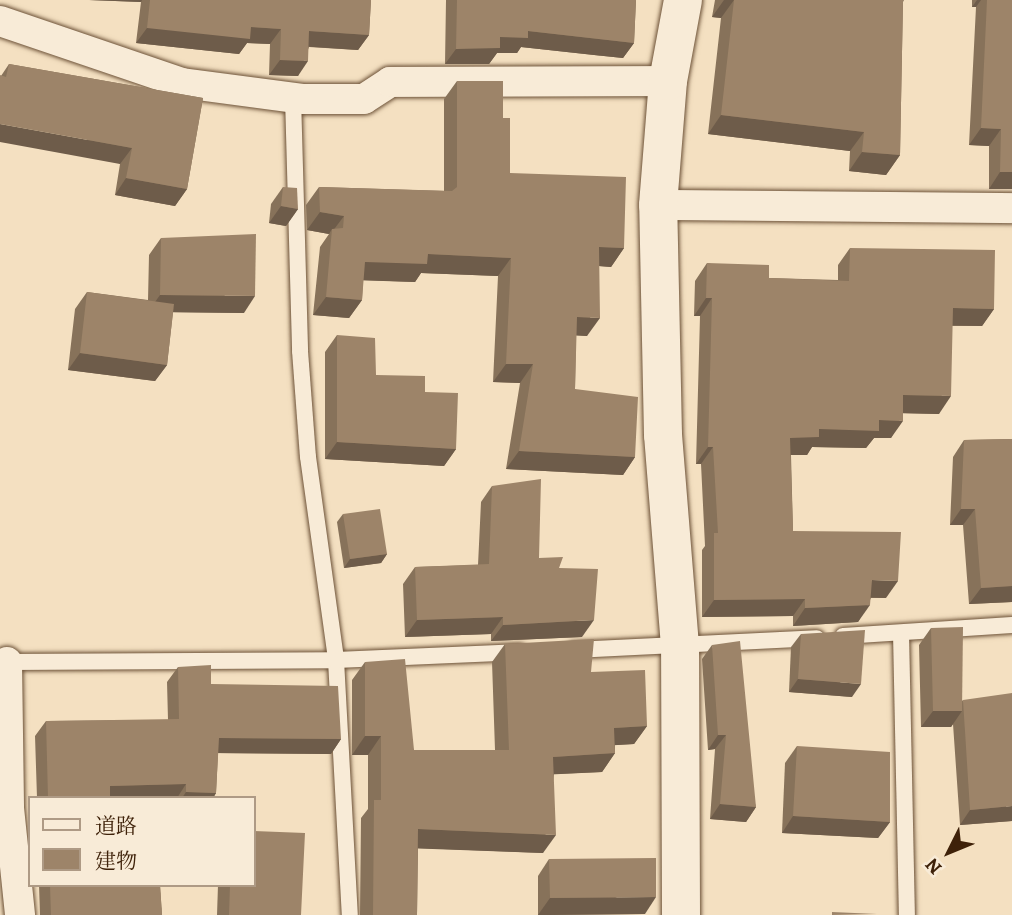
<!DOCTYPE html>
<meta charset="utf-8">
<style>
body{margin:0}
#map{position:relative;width:1012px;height:915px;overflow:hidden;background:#f4e0c1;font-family:Alegreya,"Noto Serif JP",serif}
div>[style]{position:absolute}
.roads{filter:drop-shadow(0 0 2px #6c5137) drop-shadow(0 0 2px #6c5137)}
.service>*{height:16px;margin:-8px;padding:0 8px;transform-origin:8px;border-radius:8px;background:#f8ebd7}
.minor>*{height:30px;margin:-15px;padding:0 15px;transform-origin:15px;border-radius:15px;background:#f8ebd7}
.tertiary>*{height:38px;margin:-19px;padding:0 19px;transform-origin:19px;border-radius:19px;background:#f8ebd7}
.wall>*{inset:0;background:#87725a}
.shaded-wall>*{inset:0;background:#6e5c4a}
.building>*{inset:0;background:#9d8469}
span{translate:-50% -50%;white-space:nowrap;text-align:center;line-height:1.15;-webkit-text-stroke:5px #f8ebd7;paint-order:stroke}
.legend{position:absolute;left:28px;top:796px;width:228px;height:91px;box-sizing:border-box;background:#f8ebd7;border:2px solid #ae9a85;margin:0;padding:9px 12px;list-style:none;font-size:21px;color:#3e2109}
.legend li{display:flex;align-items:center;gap:14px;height:35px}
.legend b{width:35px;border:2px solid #ae9a85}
.north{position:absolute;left:914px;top:817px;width:70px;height:70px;-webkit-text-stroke:5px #f8ebd7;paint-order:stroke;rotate:227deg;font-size:19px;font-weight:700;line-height:28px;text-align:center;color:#3e2109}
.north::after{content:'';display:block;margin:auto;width:24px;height:32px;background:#3e2109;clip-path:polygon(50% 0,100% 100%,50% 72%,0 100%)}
</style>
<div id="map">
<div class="roads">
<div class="service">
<div style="left:293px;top:97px;width:254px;rotate:88.4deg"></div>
<div style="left:300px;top:351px;width:106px;rotate:85.7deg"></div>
<div style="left:308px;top:457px;width:205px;rotate:82.1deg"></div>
<div style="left:336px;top:660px;width:255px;rotate:86.9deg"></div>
<div style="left:901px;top:633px;width:282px;rotate:88.8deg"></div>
<div style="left:843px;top:636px;width:169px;rotate:-3.7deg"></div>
<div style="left:574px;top:650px;width:243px;rotate:-2.8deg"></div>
<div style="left:7px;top:662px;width:329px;rotate:-0.3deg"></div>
<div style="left:336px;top:660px;width:184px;rotate:-2.5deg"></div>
</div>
<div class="minor">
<div style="left:0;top:21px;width:192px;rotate:18.8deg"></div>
<div style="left:182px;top:83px;width:123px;rotate:7.5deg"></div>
<div style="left:304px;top:99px;width:60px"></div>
<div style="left:364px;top:99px;width:31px;rotate:-33deg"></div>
<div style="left:390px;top:82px;width:278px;rotate:-0.2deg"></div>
<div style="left:658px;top:205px;width:354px;rotate:0.5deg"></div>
<div style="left:7px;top:662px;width:146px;rotate:89.2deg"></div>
<div style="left:9px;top:808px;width:108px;rotate:84.1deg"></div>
</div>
<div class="tertiary">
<div style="left:681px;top:915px;width:269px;rotate:-90.2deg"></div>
<div style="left:680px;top:646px;width:212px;rotate:-94.6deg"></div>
<div style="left:663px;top:435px;width:230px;rotate:-91.2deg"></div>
<div style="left:658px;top:205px;width:124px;rotate:-85.4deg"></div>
<div style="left:668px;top:81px;width:82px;rotate:-79.5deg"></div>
</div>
</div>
<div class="wall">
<div style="clip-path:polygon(89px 0,371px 0,369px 35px,358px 50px,309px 47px,298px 76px,269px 75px,270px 44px,247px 43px,239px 54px,136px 43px,141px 2px)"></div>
<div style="clip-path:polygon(446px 0,636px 0,634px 43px,623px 58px,521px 47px,517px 53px,497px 53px,489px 64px,445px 64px)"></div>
<div style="clip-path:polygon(715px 0,904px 0,903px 2px,900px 155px,886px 175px,849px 171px,850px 151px,708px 134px,721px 18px,712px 17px)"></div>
<div style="clip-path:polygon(972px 0,1012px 0,1012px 189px,989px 189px,989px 146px,969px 145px,976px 7px,972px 7px)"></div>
<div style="clip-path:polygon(9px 64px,203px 98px,187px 189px,175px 206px,115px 195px,120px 164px,1px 76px)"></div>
<div style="clip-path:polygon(457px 81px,503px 118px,510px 173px,624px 248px,611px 267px,599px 266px,587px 336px,576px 335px,575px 389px,635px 457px,623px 475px,506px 469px,520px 383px,493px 382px,498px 276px,421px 273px,415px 282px,363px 280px,362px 300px,349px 318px,313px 315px,320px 247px,329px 234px,307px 230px,306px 205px,319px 187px,444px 191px,444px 99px)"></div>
<div style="clip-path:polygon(283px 187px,298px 209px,286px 226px,269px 223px,271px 204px)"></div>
<div style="clip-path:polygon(161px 238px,244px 313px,173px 312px,167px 365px,155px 381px,68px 370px,75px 309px,87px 292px,148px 300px,149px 255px)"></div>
<div style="clip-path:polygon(850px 248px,994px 309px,982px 326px,952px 326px,939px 414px,903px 413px,891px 438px,874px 438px,866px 448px,812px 447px,807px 455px,791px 455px,793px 531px,886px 598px,871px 598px,858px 622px,793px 626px,793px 616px,702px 617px,702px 550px,705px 546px,701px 464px,696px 464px,700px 316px,694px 316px,695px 281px,707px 263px,769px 278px,838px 280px,838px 265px)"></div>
<div style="clip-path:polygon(337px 335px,376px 375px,425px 392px,456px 449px,444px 466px,325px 459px,325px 352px)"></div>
<div style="clip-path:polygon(1012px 439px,1012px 602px,969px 604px,963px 525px,950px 525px,953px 457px,964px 440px)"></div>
<div style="clip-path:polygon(492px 486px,539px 558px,559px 568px,582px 637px,491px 641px,491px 634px,405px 637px,403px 584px,415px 567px,478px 565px,481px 502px)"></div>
<div style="clip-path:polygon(343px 514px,387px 554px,381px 563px,344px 568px,337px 522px)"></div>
<div style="clip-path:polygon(931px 628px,962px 701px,963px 700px,1012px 821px,960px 825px,953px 724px,951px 727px,921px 727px,919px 645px)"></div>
<div style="clip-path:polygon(801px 634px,852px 697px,789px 692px,791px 647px)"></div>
<div style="clip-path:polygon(505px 644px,591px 672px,647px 726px,634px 744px,615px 745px,615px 753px,602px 772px,554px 774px,543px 853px,418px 848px,417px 915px,360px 915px,361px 818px,368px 809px,368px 755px,352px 755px,352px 680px,365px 662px,414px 750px,495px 750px,492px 662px)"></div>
<div style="clip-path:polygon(712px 645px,756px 807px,746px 822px,710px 819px,715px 749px,708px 750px,702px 659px)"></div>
<div style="clip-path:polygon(178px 667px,211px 684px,341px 739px,331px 754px,218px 753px,216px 793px,213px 798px,37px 798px,35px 736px,46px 721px,168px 720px,167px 682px)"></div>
<div style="clip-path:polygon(797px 746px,890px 822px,878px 838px,782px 833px,785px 763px)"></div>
<div style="clip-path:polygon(549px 859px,645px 914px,538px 915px,538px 876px)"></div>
<div style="clip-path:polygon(39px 885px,160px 885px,162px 915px,40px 915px)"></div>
<div style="clip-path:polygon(218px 885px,254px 885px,301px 915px,217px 915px)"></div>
</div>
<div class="shaded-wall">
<div style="clip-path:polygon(89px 0,142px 0,141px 2px)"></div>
<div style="clip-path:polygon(724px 0,734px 0,721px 18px,712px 17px)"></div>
<div style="clip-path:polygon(977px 0,981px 0,976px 7px,972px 7px)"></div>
<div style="clip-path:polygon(251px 27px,281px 29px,270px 44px,247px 43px,239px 54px,136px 43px,147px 28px)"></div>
<div style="clip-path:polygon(309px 31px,369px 35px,358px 50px,299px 46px)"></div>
<div style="clip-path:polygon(528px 31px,634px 43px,623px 58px,521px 47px,517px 53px,497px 53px,489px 64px,445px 64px,456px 49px,500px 37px)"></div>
<div style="clip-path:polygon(280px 60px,308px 61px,298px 76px,269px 75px)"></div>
<div style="clip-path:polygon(721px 115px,864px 132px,850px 151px,708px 134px)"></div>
<div style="clip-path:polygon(0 124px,132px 148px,120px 164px,0 142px)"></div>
<div style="clip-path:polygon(981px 128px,1001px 129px,989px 146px,969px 145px)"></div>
<div style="clip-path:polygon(862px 152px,900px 155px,886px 175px,849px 171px)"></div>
<div style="clip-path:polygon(1000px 172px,1012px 172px,1012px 189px,989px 189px)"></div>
<div style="clip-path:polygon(126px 178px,187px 189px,175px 206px,115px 195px)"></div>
<div style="clip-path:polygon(281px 206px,298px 209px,286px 226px,269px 223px)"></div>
<div style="clip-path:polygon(320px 212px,344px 216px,332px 232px,332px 229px,329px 234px,307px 230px)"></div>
<div style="clip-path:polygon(599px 247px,624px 248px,611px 267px,586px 265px)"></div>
<div style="clip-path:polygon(428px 254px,511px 258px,498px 276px,421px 273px,415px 282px,352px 280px,365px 262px)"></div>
<div style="clip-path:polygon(160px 295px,255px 296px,244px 313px,148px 312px)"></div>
<div style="clip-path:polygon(326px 297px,362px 300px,349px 318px,313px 315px)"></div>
<div style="clip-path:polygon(706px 298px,712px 298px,700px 316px,694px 316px)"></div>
<div style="clip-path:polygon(953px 308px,994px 309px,982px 326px,941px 325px)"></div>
<div style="clip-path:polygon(577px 317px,600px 318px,587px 336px,564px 335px)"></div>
<div style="clip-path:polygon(80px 353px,167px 365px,155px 381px,68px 370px)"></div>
<div style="clip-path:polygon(506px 364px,533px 364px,520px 383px,493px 382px)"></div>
<div style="clip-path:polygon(903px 395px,951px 396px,939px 414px,891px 413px)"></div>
<div style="clip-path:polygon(879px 420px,903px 421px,891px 438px,874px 438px,866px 448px,812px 447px,807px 455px,778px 455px,790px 438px,819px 429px)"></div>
<div style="clip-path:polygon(337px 442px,456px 449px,444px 466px,325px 459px)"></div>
<div style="clip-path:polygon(708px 447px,713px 447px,701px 464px,696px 464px)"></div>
<div style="clip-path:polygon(519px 451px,635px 457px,623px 475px,506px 469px)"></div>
<div style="clip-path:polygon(961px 509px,975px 509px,963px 525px,950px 525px)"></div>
<div style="clip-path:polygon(387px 554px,381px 563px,344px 568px,350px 559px)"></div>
<div style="clip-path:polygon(872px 580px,898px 581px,886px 598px,860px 597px)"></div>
<div style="clip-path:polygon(1012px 586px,1012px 602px,969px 604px,981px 588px)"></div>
<div style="clip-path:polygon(805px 599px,793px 616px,702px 617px,714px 600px)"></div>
<div style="clip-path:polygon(870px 605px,858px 622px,793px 626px,805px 608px)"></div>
<div style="clip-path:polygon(503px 617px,491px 634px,405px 637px,417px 620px)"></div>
<div style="clip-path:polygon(594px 620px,582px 637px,491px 641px,503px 625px)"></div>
<div style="clip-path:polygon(798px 679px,861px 684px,852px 697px,789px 692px)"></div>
<div style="clip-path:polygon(933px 711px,962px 711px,951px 727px,921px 727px)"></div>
<div style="clip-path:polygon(647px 726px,634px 744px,601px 746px,614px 728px)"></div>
<div style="clip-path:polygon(718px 735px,726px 735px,715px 749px,708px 750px)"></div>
<div style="clip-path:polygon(365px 736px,381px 736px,368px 755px,352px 755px)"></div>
<div style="clip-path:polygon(219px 738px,341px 739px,331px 754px,208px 753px)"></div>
<div style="clip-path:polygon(615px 753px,602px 772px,540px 775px,553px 757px)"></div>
<div style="clip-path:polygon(186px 784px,177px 798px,102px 798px,110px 786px)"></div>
<div style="clip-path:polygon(186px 792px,216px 793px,213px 798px,182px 798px)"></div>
<div style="clip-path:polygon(720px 804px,756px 807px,746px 822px,710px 819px)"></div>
<div style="clip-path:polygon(1012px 806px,1012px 821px,960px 825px,970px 810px)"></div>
<div style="clip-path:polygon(793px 816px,890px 822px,878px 838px,782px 833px)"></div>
<div style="clip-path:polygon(418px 829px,556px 835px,543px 853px,405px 848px)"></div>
<div style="clip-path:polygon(656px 897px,645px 914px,538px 915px,550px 898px)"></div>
</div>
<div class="building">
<div style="clip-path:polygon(150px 0,371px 0,369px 35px,309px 31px,308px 61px,280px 60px,281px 29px,251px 27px,250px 39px,147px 28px)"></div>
<div style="clip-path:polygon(457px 0,636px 0,634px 43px,528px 31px,528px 38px,500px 37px,500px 48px,456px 49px)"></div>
<div style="clip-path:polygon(734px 0,903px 0,900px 155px,862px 152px,864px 132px,721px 115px)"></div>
<div style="clip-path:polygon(987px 0,1012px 0,1012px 172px,1000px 172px,1001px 129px,981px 128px)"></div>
<div style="clip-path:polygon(9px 64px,203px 98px,187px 189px,126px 178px,132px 148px,0 124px,0 75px,6px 77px)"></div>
<div style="clip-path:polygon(457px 81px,503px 81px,503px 118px,510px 118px,510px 173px,626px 177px,624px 248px,599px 247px,600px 318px,577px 317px,575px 389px,638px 397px,635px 457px,519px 451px,533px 364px,506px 364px,511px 258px,428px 254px,427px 264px,365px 262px,362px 300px,326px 297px,332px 229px,343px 228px,344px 216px,320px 212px,319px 187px,452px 191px,457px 187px)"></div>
<div style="clip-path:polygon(283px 187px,297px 188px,298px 209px,281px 206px)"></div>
<div style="clip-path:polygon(256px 234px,255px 296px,160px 295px,161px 238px)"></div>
<div style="clip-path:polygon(850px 248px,995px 250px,994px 309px,953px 308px,951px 396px,903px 395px,903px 421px,879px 420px,879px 431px,819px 429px,819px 437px,790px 438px,793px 531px,901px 532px,898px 581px,872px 580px,870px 605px,805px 608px,805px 599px,714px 600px,714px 533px,718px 533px,713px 447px,708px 447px,712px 298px,706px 298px,707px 263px,769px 265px,769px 278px,849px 281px)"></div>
<div style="clip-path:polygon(87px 292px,174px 304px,167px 365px,80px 353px)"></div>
<div style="clip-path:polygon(337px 335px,375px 338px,376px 375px,425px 376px,425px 392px,458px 393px,456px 449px,337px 442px)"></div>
<div style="clip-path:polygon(1012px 439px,1012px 586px,981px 588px,975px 509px,961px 509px,964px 440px)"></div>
<div style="clip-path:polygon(541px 479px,539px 558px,563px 557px,559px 568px,598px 569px,594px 620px,503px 625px,503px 617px,417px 620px,415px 567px,489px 564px,492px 486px)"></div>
<div style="clip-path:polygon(380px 509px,387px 554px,350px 559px,343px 514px)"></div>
<div style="clip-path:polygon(963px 627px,962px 711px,933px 711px,931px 628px)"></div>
<div style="clip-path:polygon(865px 630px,861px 684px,798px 679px,801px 634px)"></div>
<div style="clip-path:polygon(594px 639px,591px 672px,645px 670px,647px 726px,614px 728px,615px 753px,553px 757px,556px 835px,418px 829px,417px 915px,373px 915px,374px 800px,381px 800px,381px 736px,365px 736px,365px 662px,405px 659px,414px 750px,509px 750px,505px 644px)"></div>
<div style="clip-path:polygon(740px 641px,756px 807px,720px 804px,726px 735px,718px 735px,712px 645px)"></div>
<div style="clip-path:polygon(211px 665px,211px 684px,338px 686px,341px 739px,219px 738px,216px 793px,186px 792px,186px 784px,110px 786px,110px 798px,48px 798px,46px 721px,179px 719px,178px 667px)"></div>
<div style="clip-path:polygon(1012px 693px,1012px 806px,970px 810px,963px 700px)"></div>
<div style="clip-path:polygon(797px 746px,890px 752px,890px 822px,793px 816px)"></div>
<div style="clip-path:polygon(254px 831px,305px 833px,301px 915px,229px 915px,230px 885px,254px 885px)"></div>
<div style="clip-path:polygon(656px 858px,656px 897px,550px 898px,549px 859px)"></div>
<div style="clip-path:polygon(50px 885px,160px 885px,162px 915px,51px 915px)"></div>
<div style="clip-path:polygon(832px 912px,877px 914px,832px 915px)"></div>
</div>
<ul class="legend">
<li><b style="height:9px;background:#f8ebd7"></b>道路</li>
<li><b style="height:19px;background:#9d8469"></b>建物</li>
</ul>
<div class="north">N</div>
</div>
